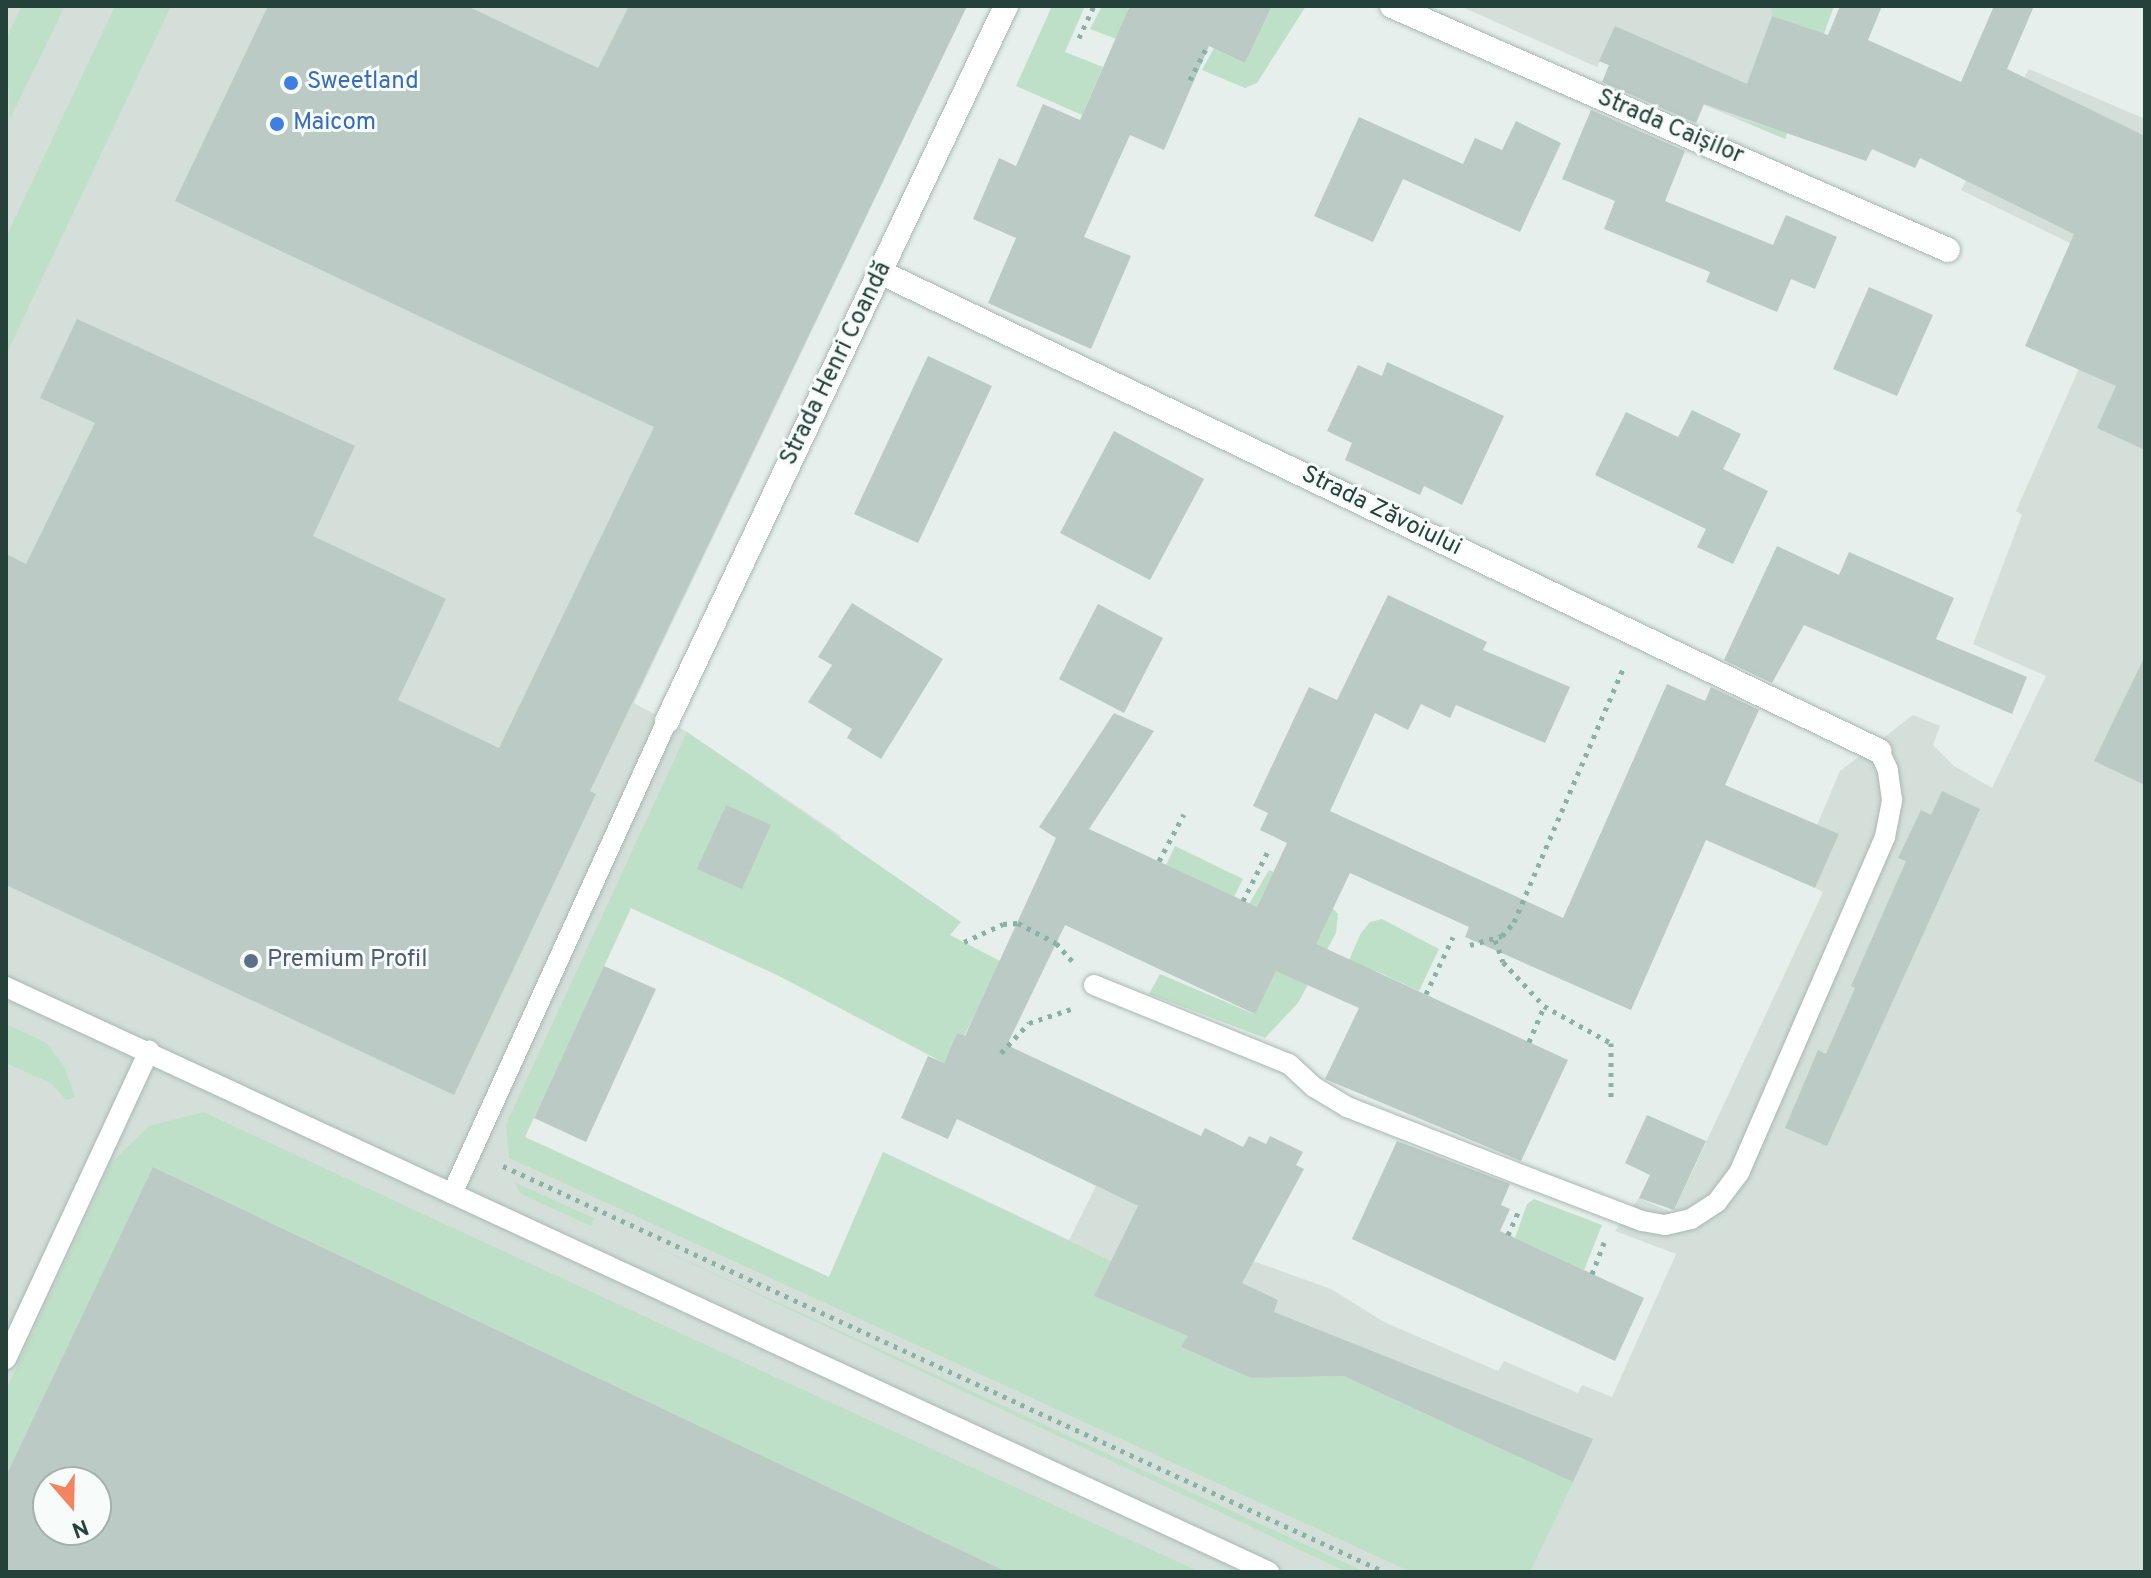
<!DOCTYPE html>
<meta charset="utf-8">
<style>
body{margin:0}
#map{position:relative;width:2151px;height:1578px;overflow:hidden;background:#e6efeb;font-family:Overpass,sans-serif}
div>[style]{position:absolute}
.built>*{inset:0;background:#d4dfda}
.green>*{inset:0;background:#bfe0c8}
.building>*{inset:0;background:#bbcac4}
.path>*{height:5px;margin-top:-2.5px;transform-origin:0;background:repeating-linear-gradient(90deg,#86b3a5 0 4px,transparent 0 10px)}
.roads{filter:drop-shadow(0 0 2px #a8b8b2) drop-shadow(0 0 2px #a8b8b2)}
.lane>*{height:20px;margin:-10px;padding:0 10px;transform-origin:10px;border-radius:10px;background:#fff}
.street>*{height:24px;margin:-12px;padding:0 12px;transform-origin:12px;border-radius:12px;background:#fff}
.dots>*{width:22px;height:22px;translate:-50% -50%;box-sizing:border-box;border:4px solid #f7fbf9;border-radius:50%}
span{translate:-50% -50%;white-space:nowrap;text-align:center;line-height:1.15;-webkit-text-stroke:6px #f7fbf9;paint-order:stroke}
.shop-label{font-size:24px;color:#366cbe}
.left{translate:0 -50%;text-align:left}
.street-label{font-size:24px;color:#24423a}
.service-label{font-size:24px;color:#4e5e75}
.frame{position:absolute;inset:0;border:8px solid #24423a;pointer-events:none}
.north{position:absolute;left:32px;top:1466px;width:80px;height:80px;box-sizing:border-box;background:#f7fbf9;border:2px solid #a3b1ad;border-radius:50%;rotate:160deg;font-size:22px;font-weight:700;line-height:32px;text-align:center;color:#24423a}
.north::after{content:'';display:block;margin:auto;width:28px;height:36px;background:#f4845f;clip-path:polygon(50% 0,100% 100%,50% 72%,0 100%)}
</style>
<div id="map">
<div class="built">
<div style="clip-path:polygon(evenodd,6px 6px,967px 6px,634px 703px,687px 732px,841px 836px,777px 975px,631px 908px,525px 1137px,829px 1277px,883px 1152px,1069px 1240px,1096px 1186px,1253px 1261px,1331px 1289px,1384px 1322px,1498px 1371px,1504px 1361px,1578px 1393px,1582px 1385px,1612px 1397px,1676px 1254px,1615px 1231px,1639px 1198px,1673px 1213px,1823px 892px,1815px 888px,1839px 834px,1817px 825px,1840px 771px,1913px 715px,1940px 726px,1933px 745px,1954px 766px,1992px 788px,2046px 676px,1973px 644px,2022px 515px,2016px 511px,2123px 269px,1961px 190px,2029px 69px,2145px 119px,2145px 1572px,6px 1572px,6px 6px,48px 1482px,96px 1482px,96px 1530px,48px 1530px,48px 1482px)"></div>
<div style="clip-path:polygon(1460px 6px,1834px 6px,1785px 139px,1600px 61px,1597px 67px)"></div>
</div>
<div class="green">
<div style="clip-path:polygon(22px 6px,65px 6px,10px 119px,6px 39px)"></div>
<div style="clip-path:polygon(115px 6px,171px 6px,6px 355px,6px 237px)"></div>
<div style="clip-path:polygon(1052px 6px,1085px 6px,1065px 52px,1103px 67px,1082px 115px,1016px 86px)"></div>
<div style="clip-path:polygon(1102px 6px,1123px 6px,1199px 41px,1187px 66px,1090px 29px)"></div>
<div style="clip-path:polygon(1272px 6px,1306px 6px,1257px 83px,1245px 88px,1202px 70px,1214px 48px,1245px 63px)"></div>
<div style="clip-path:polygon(1771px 6px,1834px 6px,1785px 139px,1736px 118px,1778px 130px,1813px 30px,1772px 16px)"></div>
<div style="clip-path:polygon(687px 732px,961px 922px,950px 935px,1002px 962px,964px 1036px,957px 1033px,944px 1063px,777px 975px,631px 908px,525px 1137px,829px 1277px,883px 1152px,1111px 1261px,1094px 1296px,1188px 1336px,1182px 1348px,1252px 1378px,1344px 1376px,1573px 1482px,1530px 1572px,1411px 1572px,509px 1158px,506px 1124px)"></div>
<div style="clip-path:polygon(1175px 846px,1243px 879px,1234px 897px,1166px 865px)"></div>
<div style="clip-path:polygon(1269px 870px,1320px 894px,1338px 914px,1336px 933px,1298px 1003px,1265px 1038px,1149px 994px,1160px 974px,1254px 1014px,1276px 971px,1271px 877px,1257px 907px,1249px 904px)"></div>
<div style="clip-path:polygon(1382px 919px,1439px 949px,1419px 991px,1376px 971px,1359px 1007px,1333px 996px,1361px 933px,1370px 922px)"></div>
<div style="clip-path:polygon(6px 1024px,47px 1043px,64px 1066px,75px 1097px,66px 1100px,52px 1084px,6px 1063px)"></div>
<div style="clip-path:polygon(203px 1112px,771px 1375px,1200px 1572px,1007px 1572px,154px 1167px,6px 1476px,6px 1390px,112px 1162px,149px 1126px)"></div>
<div style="clip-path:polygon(514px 1182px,594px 1218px,591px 1226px,521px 1194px)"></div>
<div style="clip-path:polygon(1534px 1199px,1602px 1225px,1584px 1270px,1515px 1238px,1527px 1204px)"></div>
<div style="clip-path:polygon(627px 1233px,1365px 1572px,1347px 1572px)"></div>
</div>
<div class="building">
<div style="clip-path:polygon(268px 6px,467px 6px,598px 68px,629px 6px,967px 6px,590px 791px,596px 794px,454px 1095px,6px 885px,6px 554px,26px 564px,95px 423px,40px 398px,77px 319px,355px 446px,313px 536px,446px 599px,398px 700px,499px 748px,654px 427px,175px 201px)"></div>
<div style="clip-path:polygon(1124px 6px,1272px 6px,1245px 63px,1209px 46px,1164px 150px,1130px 135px,1084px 237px,1131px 256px,1091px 349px,988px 303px,1016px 238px,973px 219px,999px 158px,1016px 166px,1043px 104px,1080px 120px,1129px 8px)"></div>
<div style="clip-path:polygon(1840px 6px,1882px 6px,1868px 40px,1961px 82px,1994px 6px,2034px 6px,2007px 69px,2145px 136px,2145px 450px,2097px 428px,2116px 386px,2025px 346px,2074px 234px,1920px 158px,1915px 168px,1872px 149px,1866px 161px,1704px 104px,1696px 123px,1602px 82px,1609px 65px,1599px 61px,1615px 26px,1747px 84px,1772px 16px,1828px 35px)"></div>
<div style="clip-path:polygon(1591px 110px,1685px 151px,1665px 201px,1773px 245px,1786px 215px,1837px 237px,1815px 289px,1791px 279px,1777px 312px,1706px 282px,1710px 272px,1604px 229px,1615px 201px,1562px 179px)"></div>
<div style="clip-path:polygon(1359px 117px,1463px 164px,1475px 138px,1502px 150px,1516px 121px,1561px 143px,1520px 232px,1403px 179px,1373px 242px,1314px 216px)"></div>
<div style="clip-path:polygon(1869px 287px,1933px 315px,1897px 396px,1833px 369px)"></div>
<div style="clip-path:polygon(928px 356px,992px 386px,918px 543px,854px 514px)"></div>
<div style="clip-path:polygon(1387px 362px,1504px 416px,1462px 505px,1424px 486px,1420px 495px,1345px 460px,1352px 443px,1327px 431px,1358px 365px,1382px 376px)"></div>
<div style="clip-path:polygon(1692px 410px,1741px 434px,1723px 469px,1768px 491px,1733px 564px,1697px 547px,1706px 529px,1595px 475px,1626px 412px,1678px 437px)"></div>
<div style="clip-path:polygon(1114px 431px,1204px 479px,1150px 580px,1060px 533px)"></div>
<div style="clip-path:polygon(1777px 546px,1839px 575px,1849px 552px,1954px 598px,1936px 639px,2027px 677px,2012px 714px,1804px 625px,1772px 683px,1724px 660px)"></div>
<div style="clip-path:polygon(1388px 595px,1487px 642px,1483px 650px,1570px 687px,1545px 743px,1456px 705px,1450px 718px,1421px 704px,1408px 730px,1375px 713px,1330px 811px,1563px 918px,1667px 684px,1705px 701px,1711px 687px,1759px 710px,1725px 785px,1839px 834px,1815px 888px,1706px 840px,1631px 1010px,1465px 937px,1469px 927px,1350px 873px,1316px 944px,1568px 1060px,1521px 1161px,1325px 1079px,1359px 1008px,1276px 971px,1255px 1014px,1065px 925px,1007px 1045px,1201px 1136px,1205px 1128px,1243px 1147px,1249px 1136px,1266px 1144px,1270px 1136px,1303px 1152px,1296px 1165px,1304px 1169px,1242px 1283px,1278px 1300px,1274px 1312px,1593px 1439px,1573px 1482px,1344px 1376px,1251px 1378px,1181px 1347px,1188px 1336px,1094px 1296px,1138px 1206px,957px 1119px,948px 1139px,901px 1118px,928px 1056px,944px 1063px,957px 1033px,965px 1036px,1056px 838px,1039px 827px,1114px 713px,1154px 731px,1089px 829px,1257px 907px,1287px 843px,1260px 830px,1268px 813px,1253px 806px,1309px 687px,1337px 700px)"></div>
<div style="clip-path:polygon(852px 603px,943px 659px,881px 759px,847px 738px,852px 729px,808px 702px,832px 665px,818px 657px)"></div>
<div style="clip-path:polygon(1098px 604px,1163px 638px,1124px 713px,1059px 679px)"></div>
<div style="clip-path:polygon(2145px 656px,2145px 785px,2094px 761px)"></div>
<div style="clip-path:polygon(1942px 791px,1980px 809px,1827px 1146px,1785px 1128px,1818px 1050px,1826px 1054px,1855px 988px,1851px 986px,1906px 861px,1898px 858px,1921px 810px,1931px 815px)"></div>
<div style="clip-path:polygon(726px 805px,771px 825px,742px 889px,697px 869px)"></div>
<div style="clip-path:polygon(604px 966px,656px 989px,586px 1142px,534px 1118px)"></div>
<div style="clip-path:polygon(1647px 1115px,1706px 1141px,1674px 1210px,1639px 1198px,1650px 1175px,1625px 1163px)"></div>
<div style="clip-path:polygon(1397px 1141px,1510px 1184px,1501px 1205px,1510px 1209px,1500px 1231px,1644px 1298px,1615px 1361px,1352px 1239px)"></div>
<div style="clip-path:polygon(evenodd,153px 1167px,1007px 1572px,6px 1572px,6px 1476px,153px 1167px,48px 1482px,96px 1482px,96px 1530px,48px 1530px,48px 1482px)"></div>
</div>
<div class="path">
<div style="left:1079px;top:38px;width:35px;rotate:-65deg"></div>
<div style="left:1190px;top:80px;width:39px;rotate:-63deg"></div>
<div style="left:1159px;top:861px;width:53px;rotate:-62deg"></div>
<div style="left:1243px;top:901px;width:54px;rotate:-63.4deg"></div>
<div style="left:1495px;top:940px;width:23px;rotate:70deg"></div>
<div style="left:1503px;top:962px;width:60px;rotate:47deg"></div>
<div style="left:1544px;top:1006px;width:77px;rotate:28.9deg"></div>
<div style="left:1611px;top:1043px;width:55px;rotate:90deg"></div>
<div style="left:964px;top:942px;width:43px;rotate:-24.8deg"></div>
<div style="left:1003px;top:924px;width:15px;rotate:-4deg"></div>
<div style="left:1018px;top:923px;width:43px;rotate:27.8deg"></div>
<div style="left:1056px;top:943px;width:24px;rotate:48deg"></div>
<div style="left:1470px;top:945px;width:33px;rotate:-16deg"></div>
<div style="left:1502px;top:936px;width:18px;rotate:-49deg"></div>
<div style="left:1514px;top:922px;width:275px;rotate:-66.7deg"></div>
<div style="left:1426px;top:994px;width:63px;rotate:-64.7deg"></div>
<div style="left:1529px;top:1042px;width:39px;rotate:-67deg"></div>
<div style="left:1001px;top:1053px;width:41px;rotate:-47deg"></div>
<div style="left:1029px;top:1023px;width:44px;rotate:-18.4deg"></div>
<div style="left:503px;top:1166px;width:971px;rotate:24.72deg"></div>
<div style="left:1508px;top:1235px;width:27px;rotate:-66deg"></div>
<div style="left:1592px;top:1274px;width:34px;rotate:-69deg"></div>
</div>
<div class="roads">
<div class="lane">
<div style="left:1094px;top:985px;width:210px;rotate:22.1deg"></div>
<div style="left:1289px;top:1064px;width:34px;rotate:43deg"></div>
<div style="left:1314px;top:1087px;width:39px;rotate:31deg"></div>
<div style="left:1347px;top:1107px;width:199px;rotate:21.3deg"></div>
<div style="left:1532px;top:1179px;width:118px;rotate:20.9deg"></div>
<div style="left:1642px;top:1221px;width:23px;rotate:10deg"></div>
<div style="left:1665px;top:1225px;width:27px;rotate:-13deg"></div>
<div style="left:1691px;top:1219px;width:31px;rotate:-33deg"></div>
<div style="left:1717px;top:1202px;width:36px;rotate:-53deg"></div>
<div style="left:1739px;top:1173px;width:366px;rotate:-66.5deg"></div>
<div style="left:1885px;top:837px;width:38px;rotate:-79deg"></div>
<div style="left:1892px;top:800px;width:30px;rotate:-98deg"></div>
<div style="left:1888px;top:770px;width:21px;rotate:-115deg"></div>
<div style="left:6px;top:987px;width:1392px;rotate:24.85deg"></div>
<div style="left:452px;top:1194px;width:520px;rotate:-65.56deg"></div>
<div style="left:6px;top:1359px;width:340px;rotate:-65.1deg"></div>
</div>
<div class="street">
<div style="left:1392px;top:6px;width:607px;rotate:23.69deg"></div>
<div style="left:882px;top:273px;width:1106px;rotate:25.61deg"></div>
<div style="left:667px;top:721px;width:791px;rotate:-64.63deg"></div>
</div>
</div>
<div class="dots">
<div style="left:291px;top:83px;background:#3f7fe0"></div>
<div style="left:277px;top:124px;background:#3f7fe0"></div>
<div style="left:251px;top:961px;background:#5c6f8a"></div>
</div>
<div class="shop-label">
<span class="left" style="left:307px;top:83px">Sweetland</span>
<span class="left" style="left:293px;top:124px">Maicom</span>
</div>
<div class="street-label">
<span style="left:1670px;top:128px;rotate:23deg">Strada Caișilor</span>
<span style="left:837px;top:364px;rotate:-64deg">Strada Henri Coandă</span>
<span style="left:1381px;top:512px;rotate:26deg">Strada Zăvoiului</span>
</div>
<div class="service-label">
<span class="left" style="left:267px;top:961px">Premium Profil</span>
</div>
<div class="frame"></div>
<div class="north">N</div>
</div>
